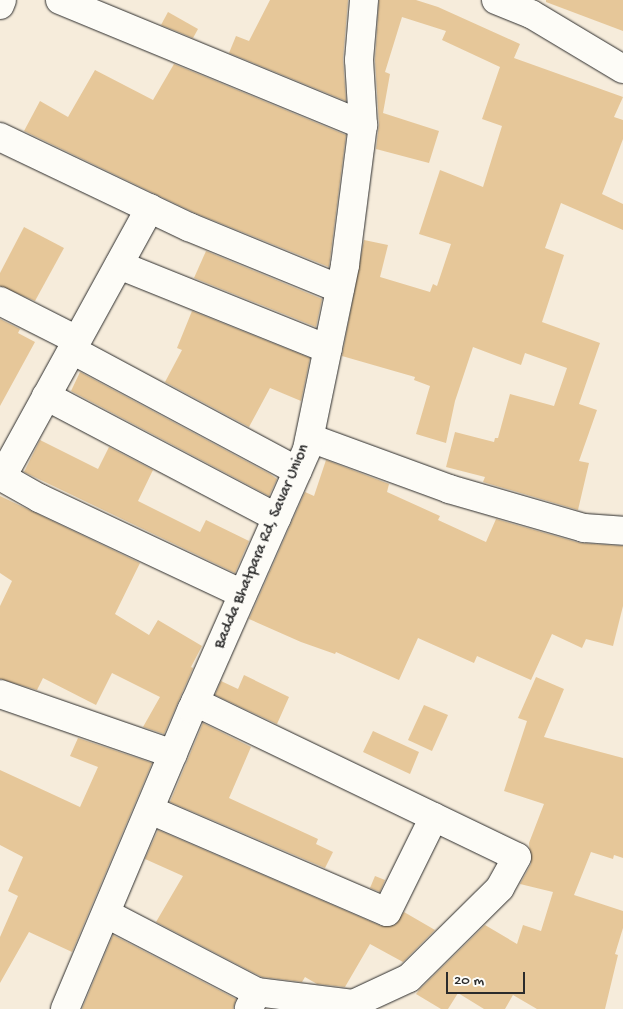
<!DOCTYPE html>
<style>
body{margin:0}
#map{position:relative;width:623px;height:1009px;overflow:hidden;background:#f6ecdb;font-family:"Gochi Hand",sans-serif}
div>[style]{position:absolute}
.building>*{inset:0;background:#e6c799}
.roads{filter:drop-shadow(0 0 1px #2b2b2b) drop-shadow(0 0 1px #2b2b2b)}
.minor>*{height:28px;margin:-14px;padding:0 14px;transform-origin:14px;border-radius:14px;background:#fdfcf7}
span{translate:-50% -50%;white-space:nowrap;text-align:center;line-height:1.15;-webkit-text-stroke:4px #fdfcf7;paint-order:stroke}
.street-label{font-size:16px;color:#2b2b2b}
.scale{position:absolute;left:446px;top:972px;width:79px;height:22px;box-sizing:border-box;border:2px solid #2b2b2b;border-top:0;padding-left:6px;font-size:15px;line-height:18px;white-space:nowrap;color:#2b2b2b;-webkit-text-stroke:4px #fdfcf7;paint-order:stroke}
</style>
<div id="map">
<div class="building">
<div style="clip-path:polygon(270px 0,348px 0,343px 59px,346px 101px,229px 53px,236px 36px,249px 41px)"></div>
<div style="clip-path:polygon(379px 0,416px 0,438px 7px,520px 44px,514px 58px,623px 97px,614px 117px,623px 120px,623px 139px,602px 194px,623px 204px,623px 230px,561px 203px,545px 248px,564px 255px,542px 322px,600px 343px,579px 404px,597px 410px,579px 461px,589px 463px,578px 510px,483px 482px,485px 477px,446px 467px,455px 432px,494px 442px,495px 438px,498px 438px,510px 394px,554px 406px,567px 368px,525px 353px,521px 365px,473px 347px,455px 401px,446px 443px,416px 434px,430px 386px,414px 380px,415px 377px,342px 356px,364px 240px,388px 245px,380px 277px,430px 292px,433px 284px,437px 286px,451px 244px,419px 234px,440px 170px,483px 187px,502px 126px,482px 119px,500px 67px,442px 40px,446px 31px,402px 17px,385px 72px,390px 74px,383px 113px,439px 131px,429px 163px,376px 149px,379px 124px,375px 60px)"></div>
<div style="clip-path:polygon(546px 0,623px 0,623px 31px,546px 2px)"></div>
<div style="clip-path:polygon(168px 12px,198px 29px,193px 38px,161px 25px)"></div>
<div style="clip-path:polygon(174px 64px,346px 135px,329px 267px,195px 213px,24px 131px,40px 101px,68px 117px,95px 70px,153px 100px)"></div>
<div style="clip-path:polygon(24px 227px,64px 248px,35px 301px,0 286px,0 273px)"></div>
<div style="clip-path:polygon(206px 251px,322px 299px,316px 327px,194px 278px)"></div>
<div style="clip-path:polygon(192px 311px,310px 358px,301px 401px,270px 388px,249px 427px,165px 382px,182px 350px,177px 348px)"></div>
<div style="clip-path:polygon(0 319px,20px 329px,18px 333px,35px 342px,0 406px)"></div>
<div style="clip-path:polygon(80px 372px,270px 474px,277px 479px,269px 496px,71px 391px)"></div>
<div style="clip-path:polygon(40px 440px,98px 469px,109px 447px,153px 470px,138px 501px,200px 532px,206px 520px,249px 541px,235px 573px,24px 472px)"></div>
<div style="clip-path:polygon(326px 460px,389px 484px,387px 492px,440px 516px,438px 520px,486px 542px,496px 519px,580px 543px,623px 546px,623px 606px,613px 646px,586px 639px,582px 648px,552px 634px,531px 680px,477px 656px,474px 663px,418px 638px,399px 680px,336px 652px,335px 654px,301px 642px,249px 619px,305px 492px,314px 496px)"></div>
<div style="clip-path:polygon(0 496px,140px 563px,115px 614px,149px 635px,158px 620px,202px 646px,191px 667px,193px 668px,164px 734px,143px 727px,160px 697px,112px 673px,96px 705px,43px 678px,37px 690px,0 679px,0 606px,12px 581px,0 573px)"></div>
<div style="clip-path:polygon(244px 675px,289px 697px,277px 724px,215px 695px,221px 681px,238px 689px)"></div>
<div style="clip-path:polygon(536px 677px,564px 689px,544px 737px,623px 758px,623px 858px,614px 855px,613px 859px,591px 852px,574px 895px,623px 911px,623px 928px,615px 954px,618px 955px,605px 1009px,537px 1009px,513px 995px,505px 1009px,484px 1009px,458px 993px,448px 1009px,441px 1009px,416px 994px,419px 990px,485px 925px,517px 944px,523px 925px,541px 931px,553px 892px,520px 884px,531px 864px,529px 843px,544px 804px,504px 791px,527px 721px,518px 718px)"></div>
<div style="clip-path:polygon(424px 705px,448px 715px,432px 751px,408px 740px)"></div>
<div style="clip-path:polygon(203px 723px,251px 747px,229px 798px,318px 839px,316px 844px,333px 852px,325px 868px,170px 802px)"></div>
<div style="clip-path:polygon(373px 731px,419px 752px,410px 774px,363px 752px)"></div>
<div style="clip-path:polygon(78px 738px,152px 763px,72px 952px,29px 932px,0 983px,0 937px,18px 896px,8px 891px,23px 857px,0 845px,0 770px,80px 807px,98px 767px,70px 756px)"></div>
<div style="clip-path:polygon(158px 830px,381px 926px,395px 925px,404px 912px,435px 930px,403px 962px,370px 944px,345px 987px,317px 984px,305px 977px,302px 982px,262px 977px,156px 922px,183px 876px,145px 859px)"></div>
<div style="clip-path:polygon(375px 876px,385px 880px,380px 892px,370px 888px)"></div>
<div style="clip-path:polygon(113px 935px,236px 999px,233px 1009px,82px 1009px)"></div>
</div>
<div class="roads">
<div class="minor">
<div style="left:60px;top:0;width:328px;rotate:22.4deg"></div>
<div style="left:496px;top:0;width:38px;rotate:22deg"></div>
<div style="left:531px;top:14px;width:107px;rotate:30.9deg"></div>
<div style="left:0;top:5px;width:5px;rotate:-68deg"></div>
<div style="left:0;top:137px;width:209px;rotate:25.5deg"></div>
<div style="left:189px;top:227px;width:163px;rotate:22.3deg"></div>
<div style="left:119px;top:265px;width:225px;rotate:21.9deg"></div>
<div style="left:0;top:301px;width:86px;rotate:26.9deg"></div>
<div style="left:72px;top:350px;width:256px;rotate:28.2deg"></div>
<div style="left:46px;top:396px;width:261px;rotate:27.8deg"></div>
<div style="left:310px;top:438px;width:148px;rotate:20.1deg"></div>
<div style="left:449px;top:489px;width:141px;rotate:16.1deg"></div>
<div style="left:584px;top:528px;width:39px;rotate:4deg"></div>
<div style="left:0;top:476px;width:45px;rotate:29.4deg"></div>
<div style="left:39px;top:498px;width:225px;rotate:25.2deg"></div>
<div style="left:2px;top:477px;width:307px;rotate:-61.2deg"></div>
<div style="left:0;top:694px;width:183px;rotate:19.1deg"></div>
<div style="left:195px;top:702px;width:357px;rotate:25.7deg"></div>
<div style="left:517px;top:857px;width:35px;rotate:119deg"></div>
<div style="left:500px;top:888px;width:128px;rotate:135.3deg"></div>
<div style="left:409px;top:978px;width:62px;rotate:155.1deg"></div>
<div style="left:353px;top:1004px;width:97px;rotate:-172.9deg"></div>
<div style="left:150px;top:810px;width:258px;rotate:23.3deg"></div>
<div style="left:387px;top:912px;width:106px;rotate:-63.7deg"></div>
<div style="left:107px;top:914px;width:169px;rotate:27.5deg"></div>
<div style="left:257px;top:992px;width:18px;rotate:117deg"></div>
<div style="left:65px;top:1009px;width:326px;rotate:-67.1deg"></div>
<div style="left:192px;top:709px;width:284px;rotate:-66.1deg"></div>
<div style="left:307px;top:449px;width:188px;rotate:-78.3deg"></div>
<div style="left:345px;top:265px;width:141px;rotate:-82.7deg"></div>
<div style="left:363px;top:125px;width:65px;rotate:-93.5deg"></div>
<div style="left:359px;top:60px;width:60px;rotate:-85.2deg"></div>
</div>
</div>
<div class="street-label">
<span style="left:263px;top:547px;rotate:-67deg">Badda Bhatpara Rd, Savar Union</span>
</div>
<div class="scale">20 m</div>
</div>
